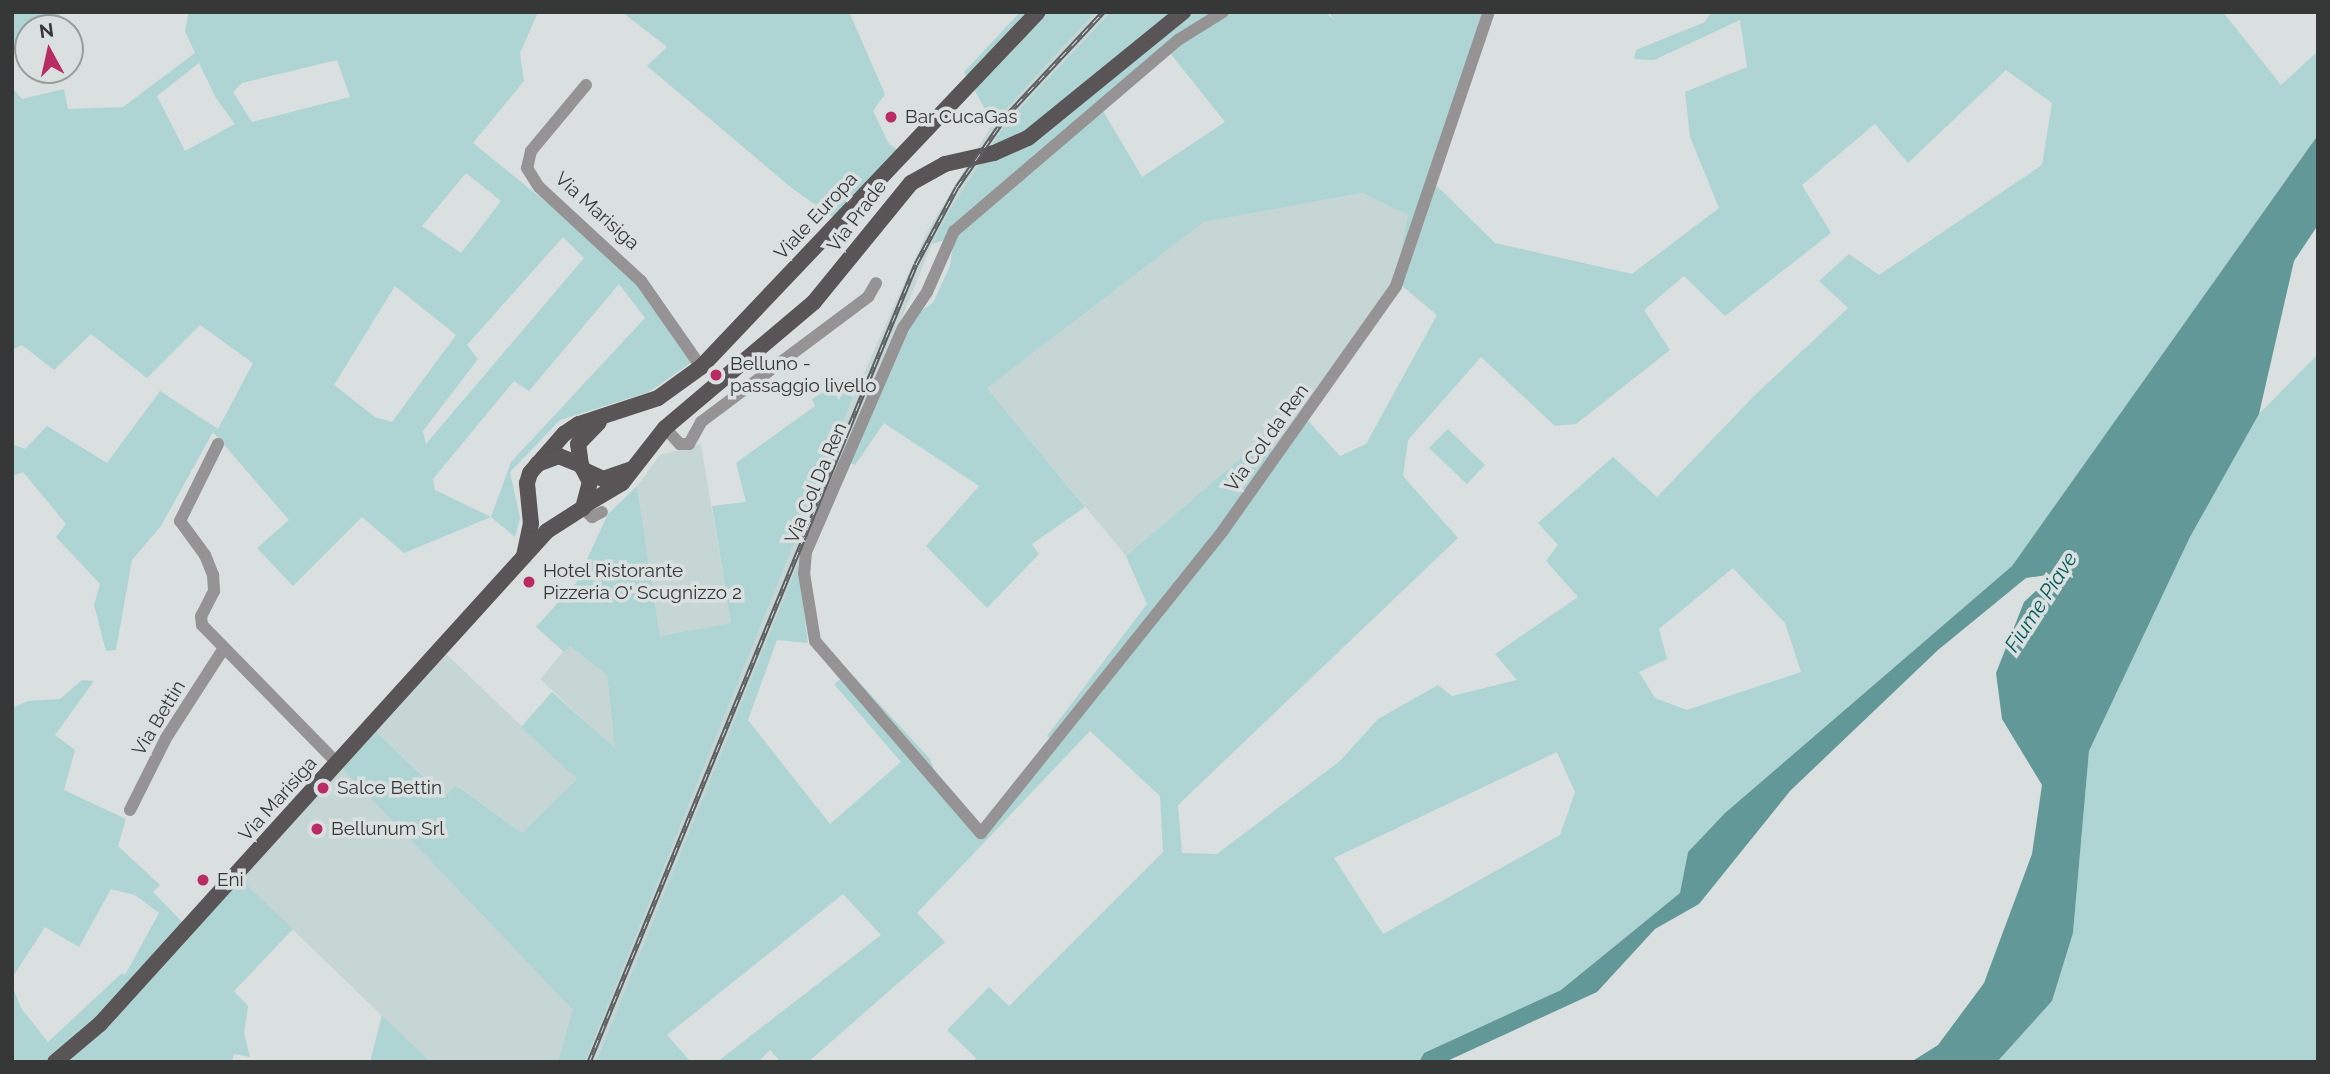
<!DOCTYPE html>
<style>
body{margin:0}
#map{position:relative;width:2330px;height:1074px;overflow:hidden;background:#dae0e0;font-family:Raleway,sans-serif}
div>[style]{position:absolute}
.built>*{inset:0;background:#c6d6d5}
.green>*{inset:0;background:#aed4d3}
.water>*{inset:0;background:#629998}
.minor>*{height:12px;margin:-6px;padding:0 6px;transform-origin:6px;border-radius:6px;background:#959393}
.major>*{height:16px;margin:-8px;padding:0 8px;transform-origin:8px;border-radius:8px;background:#595455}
.rail>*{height:5px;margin-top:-2.5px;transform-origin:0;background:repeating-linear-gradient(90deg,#dae0e0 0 8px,#5b5e5e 0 16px);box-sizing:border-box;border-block:2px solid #5b5e5e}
.dots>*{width:19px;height:19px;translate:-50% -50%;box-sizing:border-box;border:4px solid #dae0e0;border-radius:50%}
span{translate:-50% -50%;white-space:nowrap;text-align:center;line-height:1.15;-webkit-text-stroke:7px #dae0e0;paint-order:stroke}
.poi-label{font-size:19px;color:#363838}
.left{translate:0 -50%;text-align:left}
.street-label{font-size:19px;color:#363838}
.water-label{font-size:21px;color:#055a59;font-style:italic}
.frame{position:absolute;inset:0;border:14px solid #363838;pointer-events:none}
.north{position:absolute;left:14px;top:14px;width:70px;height:70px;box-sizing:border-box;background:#dae0e0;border:2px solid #989d9d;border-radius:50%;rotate:352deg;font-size:19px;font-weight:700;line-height:28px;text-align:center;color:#363838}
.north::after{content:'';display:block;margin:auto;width:24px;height:32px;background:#b82c63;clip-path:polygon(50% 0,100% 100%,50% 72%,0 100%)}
</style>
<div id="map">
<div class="built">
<div style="clip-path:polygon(1095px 12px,1111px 12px,1006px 124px,932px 244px,596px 1062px,585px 1062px,853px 397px,928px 230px,993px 123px)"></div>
<div style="clip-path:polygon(1362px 193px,1408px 215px,1395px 280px,1275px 451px,1261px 441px,1126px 556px,987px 388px,1204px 222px)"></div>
<div style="clip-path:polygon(701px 444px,731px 623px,660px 636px,637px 486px,660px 455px)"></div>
<div style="clip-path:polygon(569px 645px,607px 675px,615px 749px,540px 679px)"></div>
<div style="clip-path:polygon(442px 650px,577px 779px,522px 833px,457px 785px,446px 797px,371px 727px)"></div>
<div style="clip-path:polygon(338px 764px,574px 1011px,558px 1062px,430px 1062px,236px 875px)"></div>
</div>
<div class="green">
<div style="clip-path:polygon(12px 12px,63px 12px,45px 28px,28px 28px,28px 43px,12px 56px)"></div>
<div style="clip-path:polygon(evenodd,189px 12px,538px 12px,520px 53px,524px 81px,473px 143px,594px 241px,642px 286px,692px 362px,649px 392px,560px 420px,510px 472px,520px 518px,515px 537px,491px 517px,404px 553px,362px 517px,293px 586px,257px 548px,289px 520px,213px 432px,161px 526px,132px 560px,116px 650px,106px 651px,94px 605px,100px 584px,56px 537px,66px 524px,23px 472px,12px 476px,12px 444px,25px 449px,47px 426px,107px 463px,160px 391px,218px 429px,253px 363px,200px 325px,147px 378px,91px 334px,54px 370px,22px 345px,12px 350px,12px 88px,22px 99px,64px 89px,68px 109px,123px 107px,195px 53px,185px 31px,189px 12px,337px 60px,350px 97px,252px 122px,233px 92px,242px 83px,337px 60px,189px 12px,199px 63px,216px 98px,235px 124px,185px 151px,157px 96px,199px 63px,189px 12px,466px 173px,501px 201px,461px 253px,422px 226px,466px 173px,189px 12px,563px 237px,584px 258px,426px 444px,423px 431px,478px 359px,467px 345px,563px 237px,189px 12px,619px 284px,645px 318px,511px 462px,491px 517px,435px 490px,433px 479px,514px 381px,529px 391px,619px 284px,189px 12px,395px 286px,456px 335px,392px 422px,375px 417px,334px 385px,395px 286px)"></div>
<div style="clip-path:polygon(622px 12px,849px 12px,885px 94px,873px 111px,889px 144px,901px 152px,836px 219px,793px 189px,647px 66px,667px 47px)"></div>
<div style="clip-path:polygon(1020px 12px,1095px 12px,993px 123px,964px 72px)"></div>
<div style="clip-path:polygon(evenodd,1111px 12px,1325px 12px,1336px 21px,1328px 12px,1480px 12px,1487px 16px,1435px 184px,1495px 243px,1632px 274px,1719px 208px,1690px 137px,1685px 92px,1747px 67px,1740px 20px,1654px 60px,1634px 59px,1636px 50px,1705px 22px,1711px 12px,2223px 12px,2281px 85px,2318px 51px,2318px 135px,2012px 566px,1725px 813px,1688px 852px,1680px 893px,1561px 990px,1424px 1053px,1419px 1062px,974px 1062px,976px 1058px,947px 1030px,989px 987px,1009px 1006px,1163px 852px,1160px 796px,1090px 731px,917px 913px,945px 942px,808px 1062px,781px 1062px,770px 1050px,758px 1062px,717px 1062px,881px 935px,843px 894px,667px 1035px,691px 1062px,596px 1062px,798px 564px,808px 643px,777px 640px,748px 720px,830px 824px,901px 762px,834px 684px,850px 672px,930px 759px,944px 797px,979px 833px,1055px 744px,1047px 736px,1147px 604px,1126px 556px,1261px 441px,1274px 451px,1302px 414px,1340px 456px,1366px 444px,1437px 315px,1395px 280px,1408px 215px,1362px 193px,1204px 222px,987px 388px,1085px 507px,1032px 544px,1039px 554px,987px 608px,926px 546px,979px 486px,884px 423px,855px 465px,841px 459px,897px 326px,933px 303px,950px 266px,954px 237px,932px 244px,948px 213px,1006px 124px,1111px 12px,1170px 53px,1225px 122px,1142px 177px,1102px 109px,1170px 53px,1111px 12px,2006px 70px,2052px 103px,2042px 165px,1879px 275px,1849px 254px,1819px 281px,1848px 308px,1757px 393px,1657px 497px,1613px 457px,1538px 523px,1558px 545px,1546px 561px,1578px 597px,1495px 654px,1517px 680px,1452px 696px,1438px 685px,1378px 719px,1340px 761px,1217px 854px,1182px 853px,1178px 805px,1458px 538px,1403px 476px,1408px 440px,1481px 357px,1555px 426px,1576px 424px,1670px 350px,1644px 310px,1684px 276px,1725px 316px,1831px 233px,1802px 185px,1875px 124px,1908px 163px,2006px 70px,1111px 12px,1733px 568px,1785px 623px,1801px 672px,1687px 710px,1655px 698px,1639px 672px,1667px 659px,1659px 629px,1733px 568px,1111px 12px,1557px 752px,1575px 792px,1560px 835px,1383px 934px,1334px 858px,1557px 752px)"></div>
<div style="clip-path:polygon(2318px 354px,2318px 1062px,1997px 1062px,2052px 1001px,2073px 933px,2089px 751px,2190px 537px,2259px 414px)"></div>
<div style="clip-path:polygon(836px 384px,853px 397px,585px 1062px,558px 1062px,573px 1010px,338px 764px,371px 727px,445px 797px,456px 785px,522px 833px,577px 779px,521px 727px,552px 692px,615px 748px,607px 675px,570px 646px,564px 652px,536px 627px,576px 583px,608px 514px,637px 486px,660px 636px,731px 623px,712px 506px,746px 502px,736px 463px,815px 406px,812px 399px)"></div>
<div style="clip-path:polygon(1448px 429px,1485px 465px,1467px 484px,1429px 448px)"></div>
<div style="clip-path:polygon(82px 680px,94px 681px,55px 735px,75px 750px,64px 790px,126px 819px,118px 846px,160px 885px,153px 892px,187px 927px,236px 875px,293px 929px,234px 991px,248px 1006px,244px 1033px,250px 1057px,234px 1054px,232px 1062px,12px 1062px,12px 985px,21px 1008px,48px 1042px,122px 973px,125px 975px,159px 913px,135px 895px,111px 889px,79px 947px,45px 927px,12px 978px,12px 708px,28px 701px,60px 699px)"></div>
<div style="clip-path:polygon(382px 1015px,430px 1062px,370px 1062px)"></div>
</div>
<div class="water">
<div style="clip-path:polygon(2318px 135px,2318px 225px,2294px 261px,2259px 414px,2190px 537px,2089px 751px,2073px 933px,2052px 1001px,1997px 1062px,1911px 1062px,1938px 1045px,1984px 983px,2032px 854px,2042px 785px,2002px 719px,1996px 673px,2024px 602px,2054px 574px,2026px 578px,1938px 650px,1790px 791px,1699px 904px,1655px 929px,1597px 992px,1445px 1062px,1419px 1062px,1424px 1053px,1561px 990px,1680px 893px,1688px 852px,1725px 813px,2012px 566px)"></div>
</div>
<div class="minor">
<div style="left:1223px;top:12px;width:53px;rotate:148.1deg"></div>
<div style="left:1178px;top:40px;width:294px;rotate:139.5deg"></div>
<div style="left:954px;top:231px;width:67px;rotate:113.9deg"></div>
<div style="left:927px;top:292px;width:43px;rotate:123.7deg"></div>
<div style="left:903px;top:328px;width:244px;rotate:113.4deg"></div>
<div style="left:806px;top:552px;width:21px;rotate:95deg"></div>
<div style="left:804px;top:573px;width:69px;rotate:80.8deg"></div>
<div style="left:815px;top:641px;width:254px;rotate:49.2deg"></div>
<div style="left:981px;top:833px;width:386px;rotate:-51.3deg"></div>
<div style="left:1222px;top:532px;width:301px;rotate:-54.7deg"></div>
<div style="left:1396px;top:286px;width:289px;rotate:-71.3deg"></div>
<div style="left:586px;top:85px;width:86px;rotate:129.8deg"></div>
<div style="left:531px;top:151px;width:17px;rotate:103deg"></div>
<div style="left:527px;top:168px;width:22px;rotate:58deg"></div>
<div style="left:539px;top:187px;width:139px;rotate:42.7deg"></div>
<div style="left:641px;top:281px;width:105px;rotate:55.1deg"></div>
<div style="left:665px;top:428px;width:22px;rotate:47deg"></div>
<div style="left:680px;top:444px;width:9px"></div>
<div style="left:689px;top:444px;width:25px;rotate:-61deg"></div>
<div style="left:701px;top:422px;width:209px;rotate:-36.8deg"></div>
<div style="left:868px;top:297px;width:16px;rotate:-60deg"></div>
<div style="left:218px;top:444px;width:86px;rotate:116.3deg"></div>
<div style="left:180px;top:521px;width:42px;rotate:53.7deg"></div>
<div style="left:205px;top:555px;width:22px;rotate:68deg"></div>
<div style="left:213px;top:575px;width:16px;rotate:86deg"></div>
<div style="left:214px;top:591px;width:28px;rotate:117deg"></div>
<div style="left:201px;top:616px;width:9px;rotate:84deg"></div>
<div style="left:202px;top:625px;width:194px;rotate:45.6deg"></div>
<div style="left:583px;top:508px;width:13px;rotate:45deg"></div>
<div style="left:592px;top:517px;width:11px;rotate:-27deg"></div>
<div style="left:130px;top:810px;width:80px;rotate:-63.4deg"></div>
<div style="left:166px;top:738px;width:107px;rotate:-57.2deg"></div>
</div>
<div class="major">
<div style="left:581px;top:465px;width:21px;rotate:-98deg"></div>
<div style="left:578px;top:444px;width:30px;rotate:-46deg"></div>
<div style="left:586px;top:471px;width:19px;rotate:25deg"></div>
<div style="left:603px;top:479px;width:28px;rotate:-19deg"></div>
<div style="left:585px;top:505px;width:43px;rotate:-30.7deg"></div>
<div style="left:622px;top:483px;width:70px;rotate:-52deg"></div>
<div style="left:665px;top:428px;width:195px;rotate:-40.2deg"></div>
<div style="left:814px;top:302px;width:154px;rotate:-50.8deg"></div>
<div style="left:911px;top:183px;width:39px;rotate:-29deg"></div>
<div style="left:945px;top:164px;width:50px;rotate:-12.7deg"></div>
<div style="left:994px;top:153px;width:37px;rotate:-24deg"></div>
<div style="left:1028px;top:138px;width:200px;rotate:-39.1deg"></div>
<div style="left:524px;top:556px;width:33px;rotate:-78deg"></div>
<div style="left:531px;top:524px;width:41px;rotate:-95.6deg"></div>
<div style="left:527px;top:483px;width:10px;rotate:-73deg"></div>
<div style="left:530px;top:473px;width:52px;rotate:-48.9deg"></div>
<div style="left:564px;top:434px;width:18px;rotate:-34deg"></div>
<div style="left:579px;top:424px;width:83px;rotate:-18.2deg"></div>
<div style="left:658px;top:398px;width:53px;rotate:-35.8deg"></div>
<div style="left:701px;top:367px;width:489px;rotate:-46.5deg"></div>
<div style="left:55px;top:1062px;width:59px;rotate:-40.2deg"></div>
<div style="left:100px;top:1024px;width:665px;rotate:-47.8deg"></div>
<div style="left:547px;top:531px;width:43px;rotate:-32.6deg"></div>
<div style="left:583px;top:508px;width:27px;rotate:-75deg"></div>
<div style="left:590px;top:482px;width:19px;rotate:-118deg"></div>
<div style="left:581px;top:465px;width:24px;rotate:-158deg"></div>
<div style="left:559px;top:456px;width:23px;rotate:160deg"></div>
</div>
<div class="rail">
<div style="left:589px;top:1062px;width:862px;rotate:-67.72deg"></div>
<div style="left:916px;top:264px;width:87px;rotate:-62deg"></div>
<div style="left:957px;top:187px;width:86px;rotate:-55.4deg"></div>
<div style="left:1006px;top:116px;width:142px;rotate:-47deg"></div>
</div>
<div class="dots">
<div style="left:891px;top:117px;background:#b82c63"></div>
<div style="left:716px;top:375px;background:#b82c63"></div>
<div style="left:529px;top:582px;background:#b82c63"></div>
<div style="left:323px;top:788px;background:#b82c63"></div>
<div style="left:317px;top:829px;background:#b82c63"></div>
<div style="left:203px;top:880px;background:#b82c63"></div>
</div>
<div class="poi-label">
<span class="left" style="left:905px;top:117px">Bar CucaGas</span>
<span class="left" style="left:730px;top:375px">Belluno -<br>passaggio livello</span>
<span class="left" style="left:543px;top:582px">Hotel Ristorante<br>Pizzeria O' Scugnizzo 2</span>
<span class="left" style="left:337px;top:788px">Salce Bettin</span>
<span class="left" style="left:331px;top:829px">Bellunum Srl</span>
<span class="left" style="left:217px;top:880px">Eni</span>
</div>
<div class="street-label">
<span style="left:597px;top:211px;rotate:42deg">Via Marisiga</span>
<span style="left:816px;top:216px;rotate:-47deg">Viale Europa</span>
<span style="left:857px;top:216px;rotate:-53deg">Via Prade</span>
<span style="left:1267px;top:438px;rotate:-54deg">Via Col da Ren</span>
<span style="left:816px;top:483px;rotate:-67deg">Via Col Da Ren</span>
<span style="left:159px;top:718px;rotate:-59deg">Via Bettin</span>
<span style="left:278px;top:799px;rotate:-48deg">Via Marisiga</span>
</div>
<div class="water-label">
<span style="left:2041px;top:602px;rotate:-57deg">Fiume Piave</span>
</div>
<div class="frame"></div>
<div class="north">N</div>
</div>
